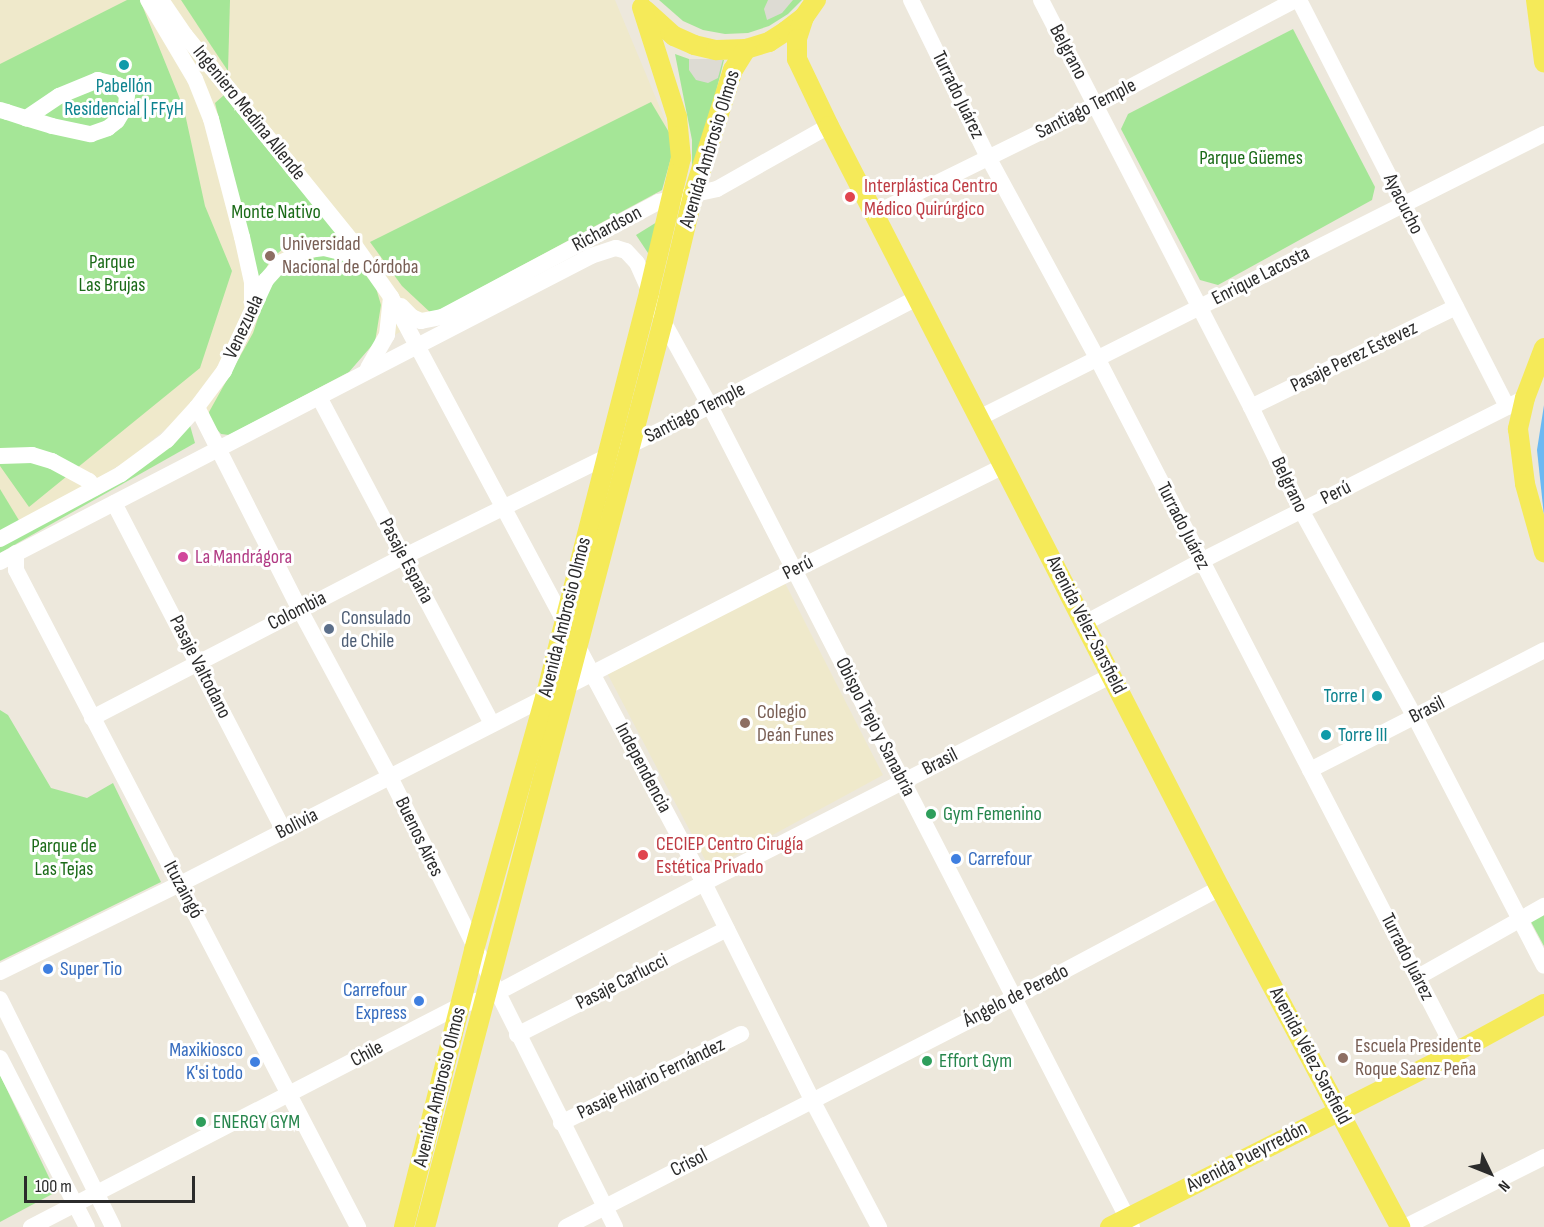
<!DOCTYPE html>
<meta charset="utf-8">
<style>
body{margin:0}
#map{position:relative;width:1544px;height:1227px;overflow:hidden;background:#ede8dc;font-family:"Sofia Sans Condensed",sans-serif}
div>[style]{position:absolute}
.education>*{inset:0;background:#efe9cb}
.green>*{inset:0;background:#a5e697}
.plaza>*{inset:0;background:#dddbd3}
.water>*{inset:0;background:#6cb9f3}
.minor>*{height:16px;margin:-8px;padding:0 8px;transform-origin:8px;border-radius:8px;background:#fff}
.major>*{height:20px;margin:-10px;padding:0 10px;transform-origin:10px;border-radius:10px;background:#f5ea59}
.dots>*{width:16px;height:16px;translate:-50% -50%;box-sizing:border-box;border:3px solid #fff;border-radius:50%}
span{translate:-50% -50%;white-space:nowrap;text-align:center;line-height:1.15;-webkit-text-stroke:6px #fff;paint-order:stroke}
.street-label{font-size:20px;color:#2b2b2b}
.culture-label{font-size:20px;color:#0d838f}
.right{translate:-100% -50%;text-align:right}
.left{translate:0 -50%;text-align:left}
.park-label{font-size:20px;color:#1b6b18}
.health-label{font-size:20px;color:#be3a42}
.education-label{font-size:20px;color:#785e54}
.hotel-label{font-size:20px;color:#b23c85}
.service-label{font-size:20px;color:#4e5e75}
.leisure-label{font-size:20px;color:#27864d}
.shop-label{font-size:20px;color:#366cbe}
.north{position:absolute;left:1460px;top:1143px;width:60px;height:60px;-webkit-text-stroke:4px #fff;paint-order:stroke;rotate:133deg;font-size:16px;font-weight:700;line-height:24px;text-align:center;color:#2b2b2b}
.north::after{content:'';display:block;margin:auto;width:21px;height:27px;background:#2b2b2b;clip-path:polygon(50% 0,100% 100%,50% 72%,0 100%)}
.scale{position:absolute;left:24px;top:1176px;width:171px;height:27px;box-sizing:border-box;border:3px solid #2b2b2b;border-top:0;padding-left:8px;font-size:18px;line-height:21px;white-space:nowrap;color:#2b2b2b;-webkit-text-stroke:4px #fff;paint-order:stroke}
</style>
<div id="map">
<div class="education">
<div style="clip-path:polygon(0 0,615px 0,673px 139px,662px 190px,432px 314px,225px 431px,185px 413px,128px 460px,51px 507px,0 533px)"></div>
<div style="clip-path:polygon(785px 583px,883px 775px,710px 869px,606px 671px)"></div>
</div>
<div class="green">
<div style="clip-path:polygon(127px 0,140px 0,184px 109px,205px 206px,232px 271px,200px 368px,29px 507px,0 466px,0 64px)"></div>
<div style="clip-path:polygon(181px 0,230px 0,228px 71px,208px 41px)"></div>
<div style="clip-path:polygon(659px 0,802px 0,788px 14px,769px 26px,748px 33px,725px 34px,703px 30px,683px 21px)"></div>
<div style="clip-path:polygon(1293px 29px,1375px 187px,1372px 200px,1218px 285px,1200px 280px,1121px 129px,1128px 114px)"></div>
<div style="clip-path:polygon(675px 54px,689px 59px,724px 60px,697px 168px,692px 167px,692px 140px)"></div>
<div style="clip-path:polygon(224px 95px,345px 241px,331px 237px,315px 238px,285px 247px,270px 260px,260px 283px,215px 103px)"></div>
<div style="clip-path:polygon(651px 102px,673px 139px,671px 158px,662px 190px,432px 314px,402px 286px,370px 242px)"></div>
<div style="clip-path:polygon(657px 222px,650px 256px,636px 235px)"></div>
<div style="clip-path:polygon(321px 255px,344px 258px,367px 273px,376px 288px,381px 305px,375px 342px,349px 372px,229px 435px,221px 434px,210px 422px,209px 412px,253px 333px,271px 279px,286px 268px)"></div>
<div style="clip-path:polygon(189px 422px,195px 443px,0 553px,0 543px)"></div>
<div style="clip-path:polygon(0 489px,20px 522px,0 532px)"></div>
<div style="clip-path:polygon(0 710px,8px 715px,51px 788px,87px 798px,113px 783px,161px 882px,0 961px)"></div>
<div style="clip-path:polygon(1544px 912px,1544px 946px,1530px 920px)"></div>
<div style="clip-path:polygon(0 1075px,56px 1192px,0 1222px)"></div>
</div>
<div class="plaza">
<div style="clip-path:polygon(768px 0,793px 0,782px 13px,767px 20px,764px 9px)"></div>
<div style="clip-path:polygon(689px 59px,723px 59px,718px 78px,708px 83px,696px 80px,689px 70px)"></div>
</div>
<div class="water">
<div style="clip-path:polygon(1544px 405px,1544px 516px,1537px 450px)"></div>
</div>
<div class="minor">
<div style="left:148px;top:0;width:92px;rotate:59.3deg"></div>
<div style="left:195px;top:79px;width:43px;rotate:68.2deg"></div>
<div style="left:211px;top:119px;width:122px;rotate:75.3deg"></div>
<div style="left:242px;top:237px;width:46px;rotate:77.5deg"></div>
<div style="left:252px;top:282px;width:22px;rotate:90deg"></div>
<div style="left:161px;top:0;width:42px;rotate:55.6deg"></div>
<div style="left:185px;top:35px;width:264px;rotate:51deg"></div>
<div style="left:351px;top:240px;width:70px;rotate:54.9deg"></div>
<div style="left:391px;top:297px;width:664px;rotate:61.89deg"></div>
<div style="left:704px;top:883px;width:242px;rotate:63.5deg"></div>
<div style="left:812px;top:1100px;width:144px;rotate:62.2deg"></div>
<div style="left:911px;top:0;width:175px;rotate:63.9deg"></div>
<div style="left:988px;top:157px;width:229px;rotate:61.5deg"></div>
<div style="left:1097px;top:358px;width:781px;rotate:62.65deg"></div>
<div style="left:1041px;top:0;width:458px;rotate:62.7deg"></div>
<div style="left:1251px;top:407px;width:114px;rotate:64.1deg"></div>
<div style="left:1301px;top:510px;width:236px;rotate:61.2deg"></div>
<div style="left:1415px;top:717px;width:280px;rotate:62.6deg"></div>
<div style="left:1299px;top:0;width:457px;rotate:62.9deg"></div>
<div style="left:0;top:110px;width:7px;rotate:16deg"></div>
<div style="left:7px;top:112px;width:20px;rotate:18deg"></div>
<div style="left:26px;top:118px;width:27px;rotate:17deg"></div>
<div style="left:52px;top:126px;width:40px;rotate:12deg"></div>
<div style="left:91px;top:134px;width:18px;rotate:-19deg"></div>
<div style="left:108px;top:128px;width:11px;rotate:-38deg"></div>
<div style="left:117px;top:121px;width:17px;rotate:-59deg"></div>
<div style="left:126px;top:106px;width:11px;rotate:-85deg"></div>
<div style="left:127px;top:95px;width:13px;rotate:-132deg"></div>
<div style="left:118px;top:85px;width:21px;rotate:-166deg"></div>
<div style="left:98px;top:80px;width:42px;rotate:157.7deg"></div>
<div style="left:59px;top:96px;width:40px;rotate:146deg"></div>
<div style="left:874px;top:214px;width:247px;rotate:-26.2deg"></div>
<div style="left:1096px;top:105px;width:225px;rotate:-27.8deg"></div>
<div style="left:401px;top:306px;width:16px;rotate:45deg"></div>
<div style="left:412px;top:317px;width:10px;rotate:24deg"></div>
<div style="left:421px;top:321px;width:21px;rotate:-11deg"></div>
<div style="left:442px;top:317px;width:245px;rotate:-28deg"></div>
<div style="left:658px;top:202px;width:60px;rotate:-12.4deg"></div>
<div style="left:717px;top:189px;width:129px;rotate:-29.4deg"></div>
<div style="left:368px;top:368px;width:38px;rotate:-60deg"></div>
<div style="left:387px;top:335px;width:37px;rotate:-84deg"></div>
<div style="left:319px;top:397px;width:370px;rotate:62.1deg"></div>
<div style="left:197px;top:407px;width:228px;rotate:63.1deg"></div>
<div style="left:300px;top:610px;width:190px;rotate:61.7deg"></div>
<div style="left:390px;top:777px;width:503px;rotate:63.43deg"></div>
<div style="left:1251px;top:407px;width:228px;rotate:-26deg"></div>
<div style="left:979px;top:418px;width:632px;rotate:-26.69deg"></div>
<div style="left:0;top:456px;width:32px;rotate:-2deg"></div>
<div style="left:32px;top:455px;width:21px;rotate:17deg"></div>
<div style="left:52px;top:461px;width:42px;rotate:28.4deg"></div>
<div style="left:89px;top:481px;width:9px;rotate:49deg"></div>
<div style="left:114px;top:503px;width:369px;rotate:62.6deg"></div>
<div style="left:0;top:539px;width:137px;rotate:-28.2deg"></div>
<div style="left:121px;top:474px;width:57px;rotate:-36.5deg"></div>
<div style="left:167px;top:440px;width:45px;rotate:-47.7deg"></div>
<div style="left:197px;top:407px;width:45px;rotate:-53.1deg"></div>
<div style="left:224px;top:371px;width:100px;rotate:-65.2deg"></div>
<div style="left:266px;top:280px;width:24px;rotate:-48deg"></div>
<div style="left:282px;top:262px;width:29px;rotate:-25deg"></div>
<div style="left:308px;top:250px;width:16px;rotate:-7deg"></div>
<div style="left:324px;top:248px;width:30px;rotate:14deg"></div>
<div style="left:353px;top:255px;width:14px;rotate:36deg"></div>
<div style="left:16px;top:553px;width:17px;rotate:90deg"></div>
<div style="left:16px;top:570px;width:741px;rotate:62.5deg"></div>
<div style="left:0;top:562px;width:666px;rotate:-27.37deg"></div>
<div style="left:591px;top:256px;width:26px;rotate:-18deg"></div>
<div style="left:616px;top:248px;width:10px;rotate:17deg"></div>
<div style="left:626px;top:251px;width:16px;rotate:47deg"></div>
<div style="left:637px;top:263px;width:64px;rotate:65.9deg"></div>
<div style="left:663px;top:321px;width:97px;rotate:61.1deg"></div>
<div style="left:710px;top:406px;width:923px;rotate:62.8deg"></div>
<div style="left:1085px;top:623px;width:132px;rotate:-28.1deg"></div>
<div style="left:1201px;top:561px;width:363px;rotate:-26.7deg"></div>
<div style="left:92px;top:718px;width:350px;rotate:-27.4deg"></div>
<div style="left:403px;top:557px;width:342px;rotate:-26.2deg"></div>
<div style="left:710px;top:406px;width:233px;rotate:-27.6deg"></div>
<div style="left:1310px;top:770px;width:263px;rotate:-27.1deg"></div>
<div style="left:0;top:972px;width:200px;rotate:-26.1deg"></div>
<div style="left:180px;top:884px;width:691px;rotate:-27.05deg"></div>
<div style="left:795px;top:570px;width:233px;rotate:-26.5deg"></div>
<div style="left:1418px;top:977px;width:145px;rotate:-29.4deg"></div>
<div style="left:0;top:999px;width:254px;rotate:63.6deg"></div>
<div style="left:517px;top:1035px;width:235px;rotate:-26.8deg"></div>
<div style="left:0;top:1058px;width:190px;rotate:62.8deg"></div>
<div style="left:561px;top:1123px;width:201px;rotate:-26.3deg"></div>
<div style="left:31px;top:1227px;width:484px;rotate:-27.3deg"></div>
<div style="left:461px;top:1005px;width:27px;rotate:-15deg"></div>
<div style="left:487px;top:998px;width:246px;rotate:-27.9deg"></div>
<div style="left:704px;top:883px;width:458px;rotate:-27deg"></div>
<div style="left:566px;top:1227px;width:504px;rotate:-27.12deg"></div>
<div style="left:1015px;top:997px;width:232px;rotate:-28deg"></div>
<div style="left:1405px;top:1227px;width:156px;rotate:-26.7deg"></div>
</div>
<div class="major">
<div style="left:1536px;top:0;width:63px;rotate:82.6deg"></div>
<div style="left:645px;top:10px;width:39px;rotate:42deg"></div>
<div style="left:674px;top:36px;width:22px;rotate:24deg"></div>
<div style="left:694px;top:45px;width:23px;rotate:13deg"></div>
<div style="left:716px;top:50px;width:30px;rotate:-2deg"></div>
<div style="left:746px;top:49px;width:24px;rotate:-17deg"></div>
<div style="left:769px;top:42px;width:20px;rotate:-33deg"></div>
<div style="left:786px;top:31px;width:23px;rotate:-38deg"></div>
<div style="left:804px;top:17px;width:21px;rotate:-55deg"></div>
<div style="left:804px;top:17px;width:23px;rotate:108deg"></div>
<div style="left:797px;top:39px;width:20px;rotate:90deg"></div>
<div style="left:797px;top:59px;width:74px;rotate:64.5deg"></div>
<div style="left:829px;top:126px;width:856px;rotate:62.84deg"></div>
<div style="left:1220px;top:888px;width:384px;rotate:62deg"></div>
<div style="left:1544px;top:348px;width:53px;rotate:110.8deg"></div>
<div style="left:1525px;top:398px;width:32px;rotate:103deg"></div>
<div style="left:1518px;top:429px;width:55px;rotate:82.7deg"></div>
<div style="left:1525px;top:484px;width:71px;rotate:74.4deg"></div>
<div style="left:404px;top:1227px;width:286px;rotate:-75.8deg"></div>
<div style="left:474px;top:950px;width:262px;rotate:-74.3deg"></div>
<div style="left:545px;top:698px;width:419px;rotate:-75.6deg"></div>
<div style="left:649px;top:292px;width:138px;rotate:-76.6deg"></div>
<div style="left:681px;top:158px;width:41px;rotate:-95.6deg"></div>
<div style="left:677px;top:117px;width:115px;rotate:-107.7deg"></div>
<div style="left:425px;top:1227px;width:937px;rotate:-75.28deg"></div>
<div style="left:663px;top:321px;width:130px;rotate:-76.6deg"></div>
<div style="left:693px;top:195px;width:131px;rotate:-72.3deg"></div>
<div style="left:733px;top:70px;width:25px;rotate:-58deg"></div>
<div style="left:1110px;top:1227px;width:388px;rotate:-26.8deg"></div>
<div style="left:1456px;top:1052px;width:100px;rotate:-28.6deg"></div>
</div>
<div class="dots">
<div style="left:124px;top:65px;background:#0f9aa8"></div>
<div style="left:850px;top:197px;background:#e0444e"></div>
<div style="left:270px;top:256px;background:#8d6e63"></div>
<div style="left:183px;top:557px;background:#d1479c"></div>
<div style="left:329px;top:629px;background:#5c6f8a"></div>
<div style="left:1377px;top:696px;background:#0f9aa8"></div>
<div style="left:745px;top:723px;background:#8d6e63"></div>
<div style="left:1326px;top:735px;background:#0f9aa8"></div>
<div style="left:931px;top:814px;background:#2e9e5b"></div>
<div style="left:643px;top:855px;background:#e0444e"></div>
<div style="left:956px;top:859px;background:#3f7fe0"></div>
<div style="left:48px;top:969px;background:#3f7fe0"></div>
<div style="left:419px;top:1001px;background:#3f7fe0"></div>
<div style="left:1343px;top:1058px;background:#8d6e63"></div>
<div style="left:927px;top:1061px;background:#2e9e5b"></div>
<div style="left:255px;top:1062px;background:#3f7fe0"></div>
<div style="left:201px;top:1122px;background:#2e9e5b"></div>
</div>
<div class="street-label">
<span style="left:1068px;top:52px;rotate:62deg">Belgrano</span>
<span style="left:958px;top:95px;rotate:64deg">Turrado Juárez</span>
<span style="left:1086px;top:109px;rotate:-27deg">Santiago Temple</span>
<span style="left:249px;top:113px;rotate:51deg">Ingeniero Medina Allende</span>
<span style="left:710px;top:149px;rotate:-73deg">Avenida Ambrosio Olmos</span>
<span style="left:1403px;top:204px;rotate:63deg">Ayacucho</span>
<span style="left:607px;top:229px;rotate:-28deg">Richardson</span>
<span style="left:1261px;top:276px;rotate:-27deg">Enrique Lacosta</span>
<span style="left:244px;top:327px;rotate:-65deg">Venezuela</span>
<span style="left:1354px;top:357px;rotate:-26deg">Pasaje Perez Estevez</span>
<span style="left:695px;top:413px;rotate:-27deg">Santiago Temple</span>
<span style="left:1289px;top:485px;rotate:64deg">Belgrano</span>
<span style="left:1336px;top:493px;rotate:-27deg">Perú</span>
<span style="left:1183px;top:526px;rotate:63deg">Turrado Juárez</span>
<span style="left:406px;top:561px;rotate:62deg">Pasaje España</span>
<span style="left:798px;top:568px;rotate:-27deg">Perú</span>
<span style="left:297px;top:611px;rotate:-27deg">Colombia</span>
<span style="left:565px;top:617px;rotate:-76deg">Avenida Ambrosio Olmos</span>
<span style="left:1086px;top:625px;rotate:63deg">Avenida Vélez Sarsfield</span>
<span style="left:200px;top:667px;rotate:63deg">Pasaje Valtodano</span>
<span style="left:1427px;top:710px;rotate:-27deg">Brasil</span>
<span style="left:875px;top:727px;rotate:63deg">Obispo Trejo y Sanabria</span>
<span style="left:940px;top:762px;rotate:-27deg">Brasil</span>
<span style="left:643px;top:768px;rotate:62deg">Independencia</span>
<span style="left:297px;top:824px;rotate:-27deg">Bolivia</span>
<span style="left:419px;top:837px;rotate:64deg">Buenos Aires</span>
<span style="left:183px;top:890px;rotate:62deg">Ituzaingó</span>
<span style="left:1407px;top:957px;rotate:63deg">Turrado Juárez</span>
<span style="left:622px;top:982px;rotate:-27deg">Pasaje Carlucci</span>
<span style="left:1016px;top:996px;rotate:-27deg">Ángelo de Peredo</span>
<span style="left:367px;top:1054px;rotate:-28deg">Chile</span>
<span style="left:1310px;top:1056px;rotate:62deg">Avenida Vélez Sarsfield</span>
<span style="left:651px;top:1079px;rotate:-26deg">Pasaje Hilario Fernández</span>
<span style="left:440px;top:1087px;rotate:-76deg">Avenida Ambrosio Olmos</span>
<span style="left:1247px;top:1157px;rotate:-27deg">Avenida Pueyrredón</span>
<span style="left:689px;top:1163px;rotate:-27deg">Crisol</span>
</div>
<div class="culture-label">
<span style="left:124px;top:98px">Pabellón<br>Residencial | FFyH</span>
<span class="right" style="left:1365px;top:696px">Torre I</span>
<span class="left" style="left:1338px;top:735px">Torre III</span>
</div>
<div class="park-label">
<span style="left:1251px;top:158px">Parque Güemes</span>
<span style="left:276px;top:212px">Monte Nativo</span>
<span style="left:112px;top:274px">Parque<br>Las Brujas</span>
<span style="left:64px;top:858px">Parque de<br>Las Tejas</span>
</div>
<div class="health-label">
<span class="left" style="left:864px;top:198px">Interplástica Centro<br>Médico Quirúrgico</span>
<span class="left" style="left:656px;top:856px">CECIEP Centro Cirugía<br>Estética Privado</span>
</div>
<div class="education-label">
<span class="left" style="left:282px;top:256px">Universidad<br>Nacional de Córdoba</span>
<span class="left" style="left:757px;top:724px">Colegio<br>Deán Funes</span>
<span class="left" style="left:1355px;top:1058px">Escuela Presidente<br>Roque Saenz Peña</span>
</div>
<div class="hotel-label">
<span class="left" style="left:195px;top:557px">La Mandrágora</span>
</div>
<div class="service-label">
<span class="left" style="left:341px;top:630px">Consulado<br>de Chile</span>
</div>
<div class="leisure-label">
<span class="left" style="left:943px;top:814px">Gym Femenino</span>
<span class="left" style="left:939px;top:1061px">Effort Gym</span>
<span class="left" style="left:213px;top:1122px">ENERGY GYM</span>
</div>
<div class="shop-label">
<span class="left" style="left:968px;top:859px">Carrefour</span>
<span class="left" style="left:60px;top:969px">Super Tio</span>
<span class="right" style="left:407px;top:1002px">Carrefour<br>Express</span>
<span class="right" style="left:243px;top:1062px">Maxikiosco<br>K'si todo</span>
</div>
<div class="north">N</div>
<div class="scale">100 m</div>
</div>
